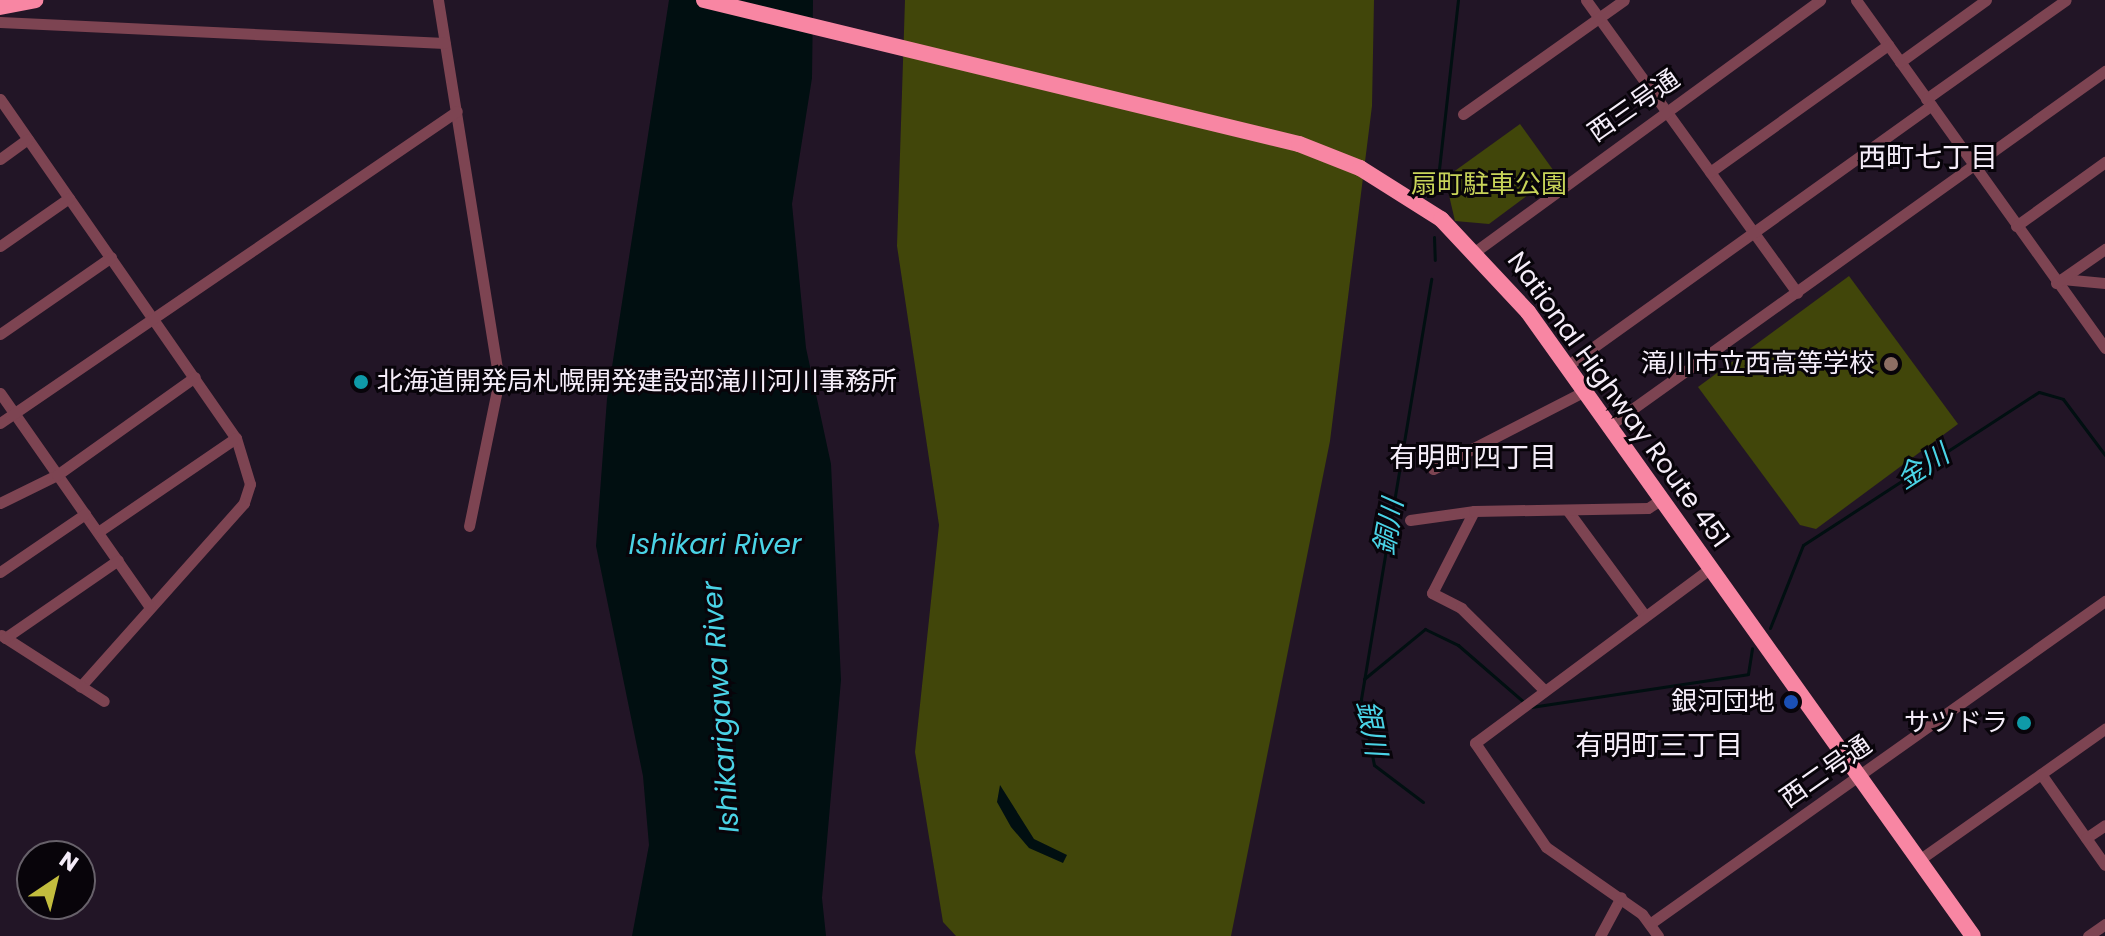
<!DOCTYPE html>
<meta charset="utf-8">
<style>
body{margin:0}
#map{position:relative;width:2105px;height:936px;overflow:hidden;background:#221526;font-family:Poppins,"Noto Sans JP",sans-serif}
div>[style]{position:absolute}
.green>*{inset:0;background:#41460a}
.water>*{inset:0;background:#010f11}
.stream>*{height:3px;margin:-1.5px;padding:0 1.5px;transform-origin:1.5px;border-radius:1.5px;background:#010f11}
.minor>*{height:11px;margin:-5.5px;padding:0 5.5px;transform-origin:5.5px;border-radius:5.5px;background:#7d4452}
.highway>*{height:16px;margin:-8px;padding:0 8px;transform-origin:8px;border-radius:8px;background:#f886a3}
.dots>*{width:22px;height:22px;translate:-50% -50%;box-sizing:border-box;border:4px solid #08040a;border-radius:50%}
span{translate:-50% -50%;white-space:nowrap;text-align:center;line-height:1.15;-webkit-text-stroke:6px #08040a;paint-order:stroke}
.street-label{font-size:26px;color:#f5edf9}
.park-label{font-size:26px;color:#c8d459}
.poi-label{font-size:26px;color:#f5edf9}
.right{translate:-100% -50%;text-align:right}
.left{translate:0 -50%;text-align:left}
.neighbourhood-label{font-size:28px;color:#f5edf9}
.water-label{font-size:28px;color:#4ad3e6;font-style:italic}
.north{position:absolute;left:16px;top:840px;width:80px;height:80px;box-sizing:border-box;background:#08040a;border:2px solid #67616a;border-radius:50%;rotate:35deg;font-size:22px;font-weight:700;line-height:32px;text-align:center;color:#f5edf9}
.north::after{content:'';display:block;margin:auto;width:28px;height:36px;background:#c3bd3e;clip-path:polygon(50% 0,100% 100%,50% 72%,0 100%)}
</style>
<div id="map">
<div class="green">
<div style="clip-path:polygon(905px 0,1374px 0,1372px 106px,1330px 441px,1231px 936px,956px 936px,943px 922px,915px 752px,939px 525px,897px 246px)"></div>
<div style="clip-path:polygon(1520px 124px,1556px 174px,1489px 224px,1455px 221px,1445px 178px)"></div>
<div style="clip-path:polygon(1849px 276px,1958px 424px,1816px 529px,1800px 525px,1698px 387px)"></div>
</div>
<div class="water">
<div style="clip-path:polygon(669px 0,813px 0,812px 78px,792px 204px,806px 348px,831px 464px,841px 680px,822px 898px,826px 936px,632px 936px,649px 845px,643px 776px,596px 546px,607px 399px)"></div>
<div style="clip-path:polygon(1000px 785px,1034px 839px,1067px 855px,1063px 863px,1029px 848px,1011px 827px,997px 802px)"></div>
</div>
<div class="stream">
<div style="left:1439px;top:169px;width:170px;rotate:-83.6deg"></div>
<div style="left:1434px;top:237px;width:23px;rotate:88deg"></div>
<div style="left:1770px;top:628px;width:89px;rotate:-68.3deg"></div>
<div style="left:1803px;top:545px;width:281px;rotate:-33deg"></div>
<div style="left:2039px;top:392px;width:25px;rotate:16deg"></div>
<div style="left:2063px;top:399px;width:70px;rotate:53.1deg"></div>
<div style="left:1364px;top:679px;width:79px;rotate:-39.3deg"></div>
<div style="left:1425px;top:629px;width:37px;rotate:26deg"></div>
<div style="left:1458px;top:645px;width:89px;rotate:40.9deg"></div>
<div style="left:1531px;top:707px;width:219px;rotate:-8.6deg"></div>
<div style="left:1748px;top:674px;width:26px;rotate:-81deg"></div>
<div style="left:1423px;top:802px;width:61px;rotate:-142.9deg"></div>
<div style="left:1374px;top:765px;width:67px;rotate:-101.1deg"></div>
<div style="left:1361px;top:699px;width:426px;rotate:-80.5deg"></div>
</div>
<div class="minor">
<div style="left:438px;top:0;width:385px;rotate:80.9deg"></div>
<div style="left:499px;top:380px;width:149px;rotate:101.6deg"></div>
<div style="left:1586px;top:0;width:361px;rotate:54.2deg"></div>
<div style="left:1856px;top:0;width:428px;rotate:54.4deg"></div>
<div style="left:0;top:22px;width:445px;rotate:2.7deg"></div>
<div style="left:1900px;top:62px;width:106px;rotate:-35.8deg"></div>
<div style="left:0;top:99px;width:413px;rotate:55.2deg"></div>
<div style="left:236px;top:438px;width:48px;rotate:73.1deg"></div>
<div style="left:250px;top:484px;width:20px;rotate:108deg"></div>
<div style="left:244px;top:503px;width:246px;rotate:131.7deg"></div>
<div style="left:1926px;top:99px;width:171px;rotate:-35.3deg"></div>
<div style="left:1463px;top:114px;width:197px;rotate:-35.3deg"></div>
<div style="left:0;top:159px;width:34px;rotate:-36deg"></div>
<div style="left:1710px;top:172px;width:219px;rotate:-35.5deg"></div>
<div style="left:2016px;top:226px;width:110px;rotate:-35.7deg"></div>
<div style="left:0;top:246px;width:84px;rotate:-34.8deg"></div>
<div style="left:1476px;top:251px;width:426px;rotate:-36.1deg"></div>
<div style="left:2062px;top:279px;width:43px;rotate:5.3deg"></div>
<div style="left:2056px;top:283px;width:60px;rotate:-34.8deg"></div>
<div style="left:0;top:334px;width:135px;rotate:-34.7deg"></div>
<div style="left:1567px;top:366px;width:448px;rotate:-35.6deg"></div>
<div style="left:0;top:393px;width:261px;rotate:55deg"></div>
<div style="left:0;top:423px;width:553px;rotate:-34.32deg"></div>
<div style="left:1610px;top:425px;width:609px;rotate:-35.57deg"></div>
<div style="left:1433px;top:469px;width:171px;rotate:-27.2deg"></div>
<div style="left:0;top:503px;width:64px;rotate:-26.2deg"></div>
<div style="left:57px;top:475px;width:169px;rotate:-35.4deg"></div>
<div style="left:1474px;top:511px;width:92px;rotate:117.1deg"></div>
<div style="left:1432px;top:593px;width:33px;rotate:27deg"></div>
<div style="left:1461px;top:608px;width:114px;rotate:44.6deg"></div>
<div style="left:1568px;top:511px;width:130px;rotate:53.7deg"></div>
<div style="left:1410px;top:520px;width:65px;rotate:-8deg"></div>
<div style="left:1474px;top:511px;width:174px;rotate:-1deg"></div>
<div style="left:1648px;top:508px;width:17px;rotate:-33deg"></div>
<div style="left:98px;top:532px;width:167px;rotate:-34.3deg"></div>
<div style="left:0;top:572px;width:103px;rotate:-34.3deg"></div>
<div style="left:1px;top:635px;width:122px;rotate:32.7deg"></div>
<div style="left:5px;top:638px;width:137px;rotate:-34.6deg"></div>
<div style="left:2041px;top:774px;width:111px;rotate:54.9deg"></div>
<div style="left:2086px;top:838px;width:23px;rotate:-34deg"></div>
<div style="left:1919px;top:860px;width:228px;rotate:-35.2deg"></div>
<div style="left:1651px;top:923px;width:557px;rotate:-35.35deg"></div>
<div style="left:1600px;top:936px;width:44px;rotate:-61.7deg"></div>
<div style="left:1658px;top:936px;width:27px;rotate:-126deg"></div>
<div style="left:1642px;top:914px;width:117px;rotate:-145.1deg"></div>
<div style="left:1546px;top:847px;width:126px;rotate:-124.3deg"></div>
<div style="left:1475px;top:743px;width:294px;rotate:-36.6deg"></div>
<div style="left:2088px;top:936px;width:21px;rotate:-35deg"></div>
</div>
<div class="highway">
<div style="left:704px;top:0;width:612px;rotate:13.6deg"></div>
<div style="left:1299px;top:144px;width:66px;rotate:21.5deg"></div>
<div style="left:1360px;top:168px;width:96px;rotate:32.2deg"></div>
<div style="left:1441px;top:219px;width:127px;rotate:46.9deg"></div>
<div style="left:1528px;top:312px;width:766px;rotate:54.51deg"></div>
<div style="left:0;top:7px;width:36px;rotate:-11deg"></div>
</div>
<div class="dots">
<div style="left:1891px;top:364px;background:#8d6e63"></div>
<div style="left:361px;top:382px;background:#0f9aa8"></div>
<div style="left:1791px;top:702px;background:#1a4fb4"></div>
<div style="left:2024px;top:723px;background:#0f9aa8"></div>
</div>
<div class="street-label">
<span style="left:1634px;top:106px;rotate:-35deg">西三号通</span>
<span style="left:1618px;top:400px;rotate:54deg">National Highway Route 451</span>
<span style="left:1826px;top:772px;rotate:-35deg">西二号通</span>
</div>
<div class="park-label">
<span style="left:1489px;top:185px">扇町駐車公園</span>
</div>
<div class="poi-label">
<span class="right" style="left:1875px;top:364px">滝川市立西高等学校</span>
<span class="left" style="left:377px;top:382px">北海道開発局札幌開発建設部滝川河川事務所</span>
<span class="right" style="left:1775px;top:702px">銀河団地</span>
<span class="right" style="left:2008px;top:723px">サツドラ</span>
</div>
<div class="neighbourhood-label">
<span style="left:1928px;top:158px">西町七丁目</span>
<span style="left:1473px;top:458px">有明町四丁目</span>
<span style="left:1659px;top:746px">有明町三丁目</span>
</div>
<div class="water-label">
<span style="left:1923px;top:467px;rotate:-33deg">金川</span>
<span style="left:1389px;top:527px;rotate:-80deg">銅川</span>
<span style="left:715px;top:545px">Ishikari River</span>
<span style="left:721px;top:707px;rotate:-94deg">Ishikarigawa River</span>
<span style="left:1371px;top:728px;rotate:79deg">銀川</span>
</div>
<div class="north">N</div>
</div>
